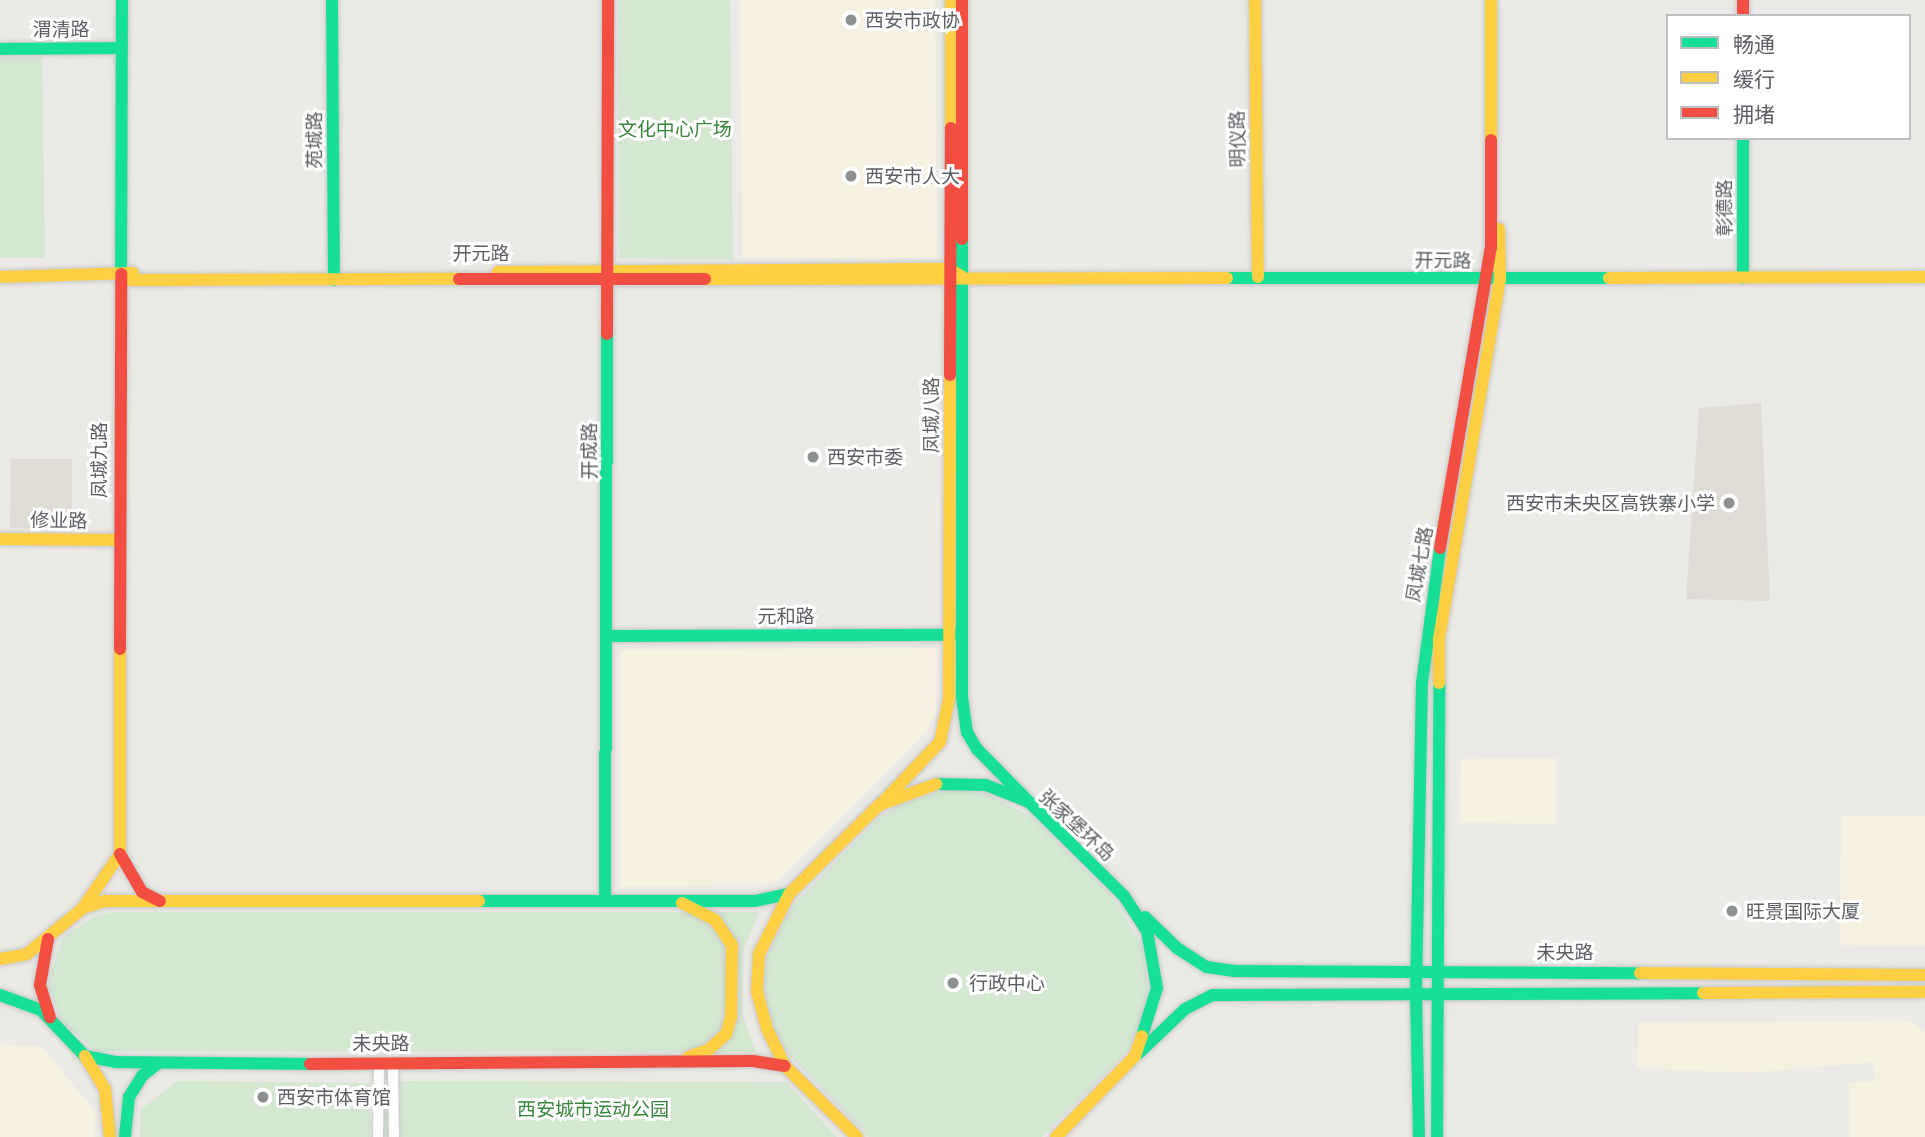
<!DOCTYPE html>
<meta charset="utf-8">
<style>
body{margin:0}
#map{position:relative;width:1925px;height:1137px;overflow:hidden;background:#ebeae6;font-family:Barlow,"Noto Sans SC",sans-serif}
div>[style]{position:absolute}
.commercial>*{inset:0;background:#f5f0df}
.education>*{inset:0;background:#dedcd5}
.green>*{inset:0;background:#d3e7d1}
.roads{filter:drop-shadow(0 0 2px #c8c8c8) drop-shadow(0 0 2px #c8c8c8)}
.street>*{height:10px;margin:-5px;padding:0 5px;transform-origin:5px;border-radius:5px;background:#fcfcfb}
.fast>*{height:12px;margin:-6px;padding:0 6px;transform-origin:6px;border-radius:6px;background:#16e098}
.slow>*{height:12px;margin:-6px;padding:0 6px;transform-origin:6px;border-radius:6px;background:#ffcf43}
.jam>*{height:12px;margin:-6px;padding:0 6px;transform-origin:6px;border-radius:6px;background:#f24e42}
.dots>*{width:19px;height:19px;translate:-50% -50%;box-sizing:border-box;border:4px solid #fff;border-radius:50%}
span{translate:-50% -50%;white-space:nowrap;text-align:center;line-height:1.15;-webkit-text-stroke:6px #fff;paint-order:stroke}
.poi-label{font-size:19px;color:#5b5f63}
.left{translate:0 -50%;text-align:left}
.right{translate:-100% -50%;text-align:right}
.street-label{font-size:19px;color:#5b5f63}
.park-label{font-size:19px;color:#38863c}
.legend{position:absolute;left:1666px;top:14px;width:245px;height:126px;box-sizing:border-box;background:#fff;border:2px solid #bdbfc1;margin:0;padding:9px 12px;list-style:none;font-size:21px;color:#5b5f63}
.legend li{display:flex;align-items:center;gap:14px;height:35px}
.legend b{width:35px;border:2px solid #bdbfc1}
</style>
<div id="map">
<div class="commercial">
<div style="clip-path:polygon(740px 0,935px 0,937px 258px,742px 258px)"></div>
<div style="clip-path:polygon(937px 648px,936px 711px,927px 731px,774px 884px,620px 887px,620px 650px)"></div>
<div style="clip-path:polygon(1556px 758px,1556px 824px,1460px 822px,1461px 759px)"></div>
<div style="clip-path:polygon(1841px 816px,1925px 816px,1925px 946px,1840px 945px)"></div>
<div style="clip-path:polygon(1909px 1021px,1925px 1031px,1925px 1137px,1849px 1137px,1849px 1082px,1875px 1082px,1874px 1062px,1750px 1073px,1637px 1068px,1638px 1022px)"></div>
<div style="clip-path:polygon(0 1045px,41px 1046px,95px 1111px,95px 1137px,0 1137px)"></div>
</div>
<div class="education">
<div style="clip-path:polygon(1761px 403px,1770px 601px,1686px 599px,1699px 408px)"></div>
<div style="clip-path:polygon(11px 459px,72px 459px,72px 529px,10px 528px)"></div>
</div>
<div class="green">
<div style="clip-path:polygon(618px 0,730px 0,733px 260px,619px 258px)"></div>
<div style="clip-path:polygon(42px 57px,45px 258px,0 258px,0 58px)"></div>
<div style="clip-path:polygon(945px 790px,986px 793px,1032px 817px,1111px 895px,1143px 947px,1149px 998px,1129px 1049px,1042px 1137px,869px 1137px,784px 1050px,774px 1032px,763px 987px,765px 960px,786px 913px,880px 817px,901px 803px)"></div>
<div style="clip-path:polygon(113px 912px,759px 912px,743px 951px,743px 1016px,756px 1052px,96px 1051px,60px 1020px,48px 983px,62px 938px,94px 916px)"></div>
<div style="clip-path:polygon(177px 1081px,370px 1083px,370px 1137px,140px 1137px,140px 1110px)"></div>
<div style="clip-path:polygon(375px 1081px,786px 1082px,837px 1137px,374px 1137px)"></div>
</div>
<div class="roads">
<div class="street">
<div style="left:393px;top:1065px;width:72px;rotate:89.2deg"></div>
<div style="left:378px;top:1137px;width:74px;rotate:-89.2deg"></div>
</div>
<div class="fast">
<div style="left:332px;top:0;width:280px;rotate:89.6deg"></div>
<div style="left:0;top:49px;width:122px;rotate:-0.5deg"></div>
<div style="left:1743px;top:138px;width:140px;rotate:90deg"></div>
<div style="left:962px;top:239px;width:458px;rotate:90deg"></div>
<div style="left:962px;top:697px;width:35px;rotate:82deg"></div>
<div style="left:967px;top:732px;width:20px;rotate:60deg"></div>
<div style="left:977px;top:749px;width:74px;rotate:45.5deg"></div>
<div style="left:121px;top:274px;width:274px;rotate:-89.8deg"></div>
<div style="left:1227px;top:278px;width:382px"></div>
<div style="left:609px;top:636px;width:350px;rotate:-0.2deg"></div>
<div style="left:936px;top:784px;width:50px;rotate:1.1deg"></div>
<div style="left:986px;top:785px;width:46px;rotate:21.6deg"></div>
<div style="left:1029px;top:802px;width:134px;rotate:44.7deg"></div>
<div style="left:1124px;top:896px;width:42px;rotate:56.7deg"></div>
<div style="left:1147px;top:931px;width:58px;rotate:80deg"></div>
<div style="left:1157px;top:988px;width:50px;rotate:107.4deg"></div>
<div style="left:479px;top:901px;width:276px"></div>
<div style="left:755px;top:901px;width:35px;rotate:-12deg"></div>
<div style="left:605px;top:901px;width:567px;rotate:-89.8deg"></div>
<div style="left:1145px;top:917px;width:45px;rotate:44.1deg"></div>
<div style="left:1177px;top:948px;width:35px;rotate:33deg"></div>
<div style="left:1206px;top:967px;width:27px;rotate:8deg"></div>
<div style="left:1233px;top:971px;width:407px;rotate:0.3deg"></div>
<div style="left:0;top:995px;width:44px;rotate:20.1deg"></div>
<div style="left:41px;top:1010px;width:64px;rotate:46.3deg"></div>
<div style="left:85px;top:1056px;width:31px;rotate:11deg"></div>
<div style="left:115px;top:1062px;width:195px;rotate:0.6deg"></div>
<div style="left:1139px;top:1053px;width:64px;rotate:-43.7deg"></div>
<div style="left:1185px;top:1009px;width:31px;rotate:-27deg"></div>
<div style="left:1213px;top:995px;width:490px;rotate:-0.2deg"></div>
<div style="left:125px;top:1137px;width:40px;rotate:-84.3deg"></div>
<div style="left:129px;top:1097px;width:26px;rotate:-58deg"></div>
<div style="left:143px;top:1075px;width:18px;rotate:-38deg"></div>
<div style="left:1419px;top:1137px;width:145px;rotate:-91.2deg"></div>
<div style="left:1416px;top:992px;width:309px;rotate:-88.9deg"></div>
<div style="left:1422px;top:683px;width:136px;rotate:-82.4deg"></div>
<div style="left:1437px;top:1137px;width:454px;rotate:-89.7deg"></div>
</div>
<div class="slow">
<div style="left:1255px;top:0;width:277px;rotate:89.4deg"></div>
<div style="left:1491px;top:0;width:140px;rotate:90deg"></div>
<div style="left:951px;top:128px;width:128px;rotate:-90deg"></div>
<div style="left:498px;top:272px;width:451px;rotate:-0.4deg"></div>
<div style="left:949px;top:269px;width:14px;rotate:30deg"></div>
<div style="left:0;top:277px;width:133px;rotate:-1.7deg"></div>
<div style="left:1609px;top:278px;width:316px;rotate:-0.2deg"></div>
<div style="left:705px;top:279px;width:522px;rotate:-0.11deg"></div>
<div style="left:121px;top:280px;width:338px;rotate:-0.2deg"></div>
<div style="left:0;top:539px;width:118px;rotate:0.5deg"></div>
<div style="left:1439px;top:683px;width:44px;rotate:-90deg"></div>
<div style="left:1439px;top:639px;width:364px;rotate:-80.4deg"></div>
<div style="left:1500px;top:280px;width:51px;rotate:-91.1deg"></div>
<div style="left:880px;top:805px;width:87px;rotate:-46.4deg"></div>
<div style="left:940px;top:742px;width:44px;rotate:-78.2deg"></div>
<div style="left:949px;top:699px;width:324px;rotate:-89.8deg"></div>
<div style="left:682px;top:903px;width:37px;rotate:27deg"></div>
<div style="left:715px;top:920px;width:30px;rotate:56deg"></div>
<div style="left:732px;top:945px;width:72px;rotate:90.8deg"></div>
<div style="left:731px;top:1017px;width:18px;rotate:106deg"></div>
<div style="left:726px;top:1034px;width:24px;rotate:138deg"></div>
<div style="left:708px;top:1050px;width:21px;rotate:161deg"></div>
<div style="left:83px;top:908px;width:65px;rotate:-55.6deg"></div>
<div style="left:120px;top:854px;width:205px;rotate:-90deg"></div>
<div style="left:0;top:959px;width:27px;rotate:-10deg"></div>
<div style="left:27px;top:954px;width:72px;rotate:-39.4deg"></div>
<div style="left:83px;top:908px;width:22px;rotate:-18deg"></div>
<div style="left:104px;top:901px;width:375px"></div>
<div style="left:1640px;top:973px;width:285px;rotate:0.4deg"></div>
<div style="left:1703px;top:993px;width:222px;rotate:-0.3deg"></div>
<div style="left:85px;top:1056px;width:39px;rotate:59deg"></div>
<div style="left:105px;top:1089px;width:48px;rotate:84.1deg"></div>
<div style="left:857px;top:1137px;width:101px;rotate:-135.4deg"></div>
<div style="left:785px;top:1066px;width:41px;rotate:-115.9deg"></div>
<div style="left:767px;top:1029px;width:39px;rotate:-105deg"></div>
<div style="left:757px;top:991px;width:37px;rotate:-87deg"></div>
<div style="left:759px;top:954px;width:67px;rotate:-63.4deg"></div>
<div style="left:789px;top:894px;width:127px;rotate:-44.7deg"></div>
<div style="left:879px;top:805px;width:61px;rotate:-20.2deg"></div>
<div style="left:1056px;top:1137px;width:113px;rotate:-45.7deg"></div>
<div style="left:1135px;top:1056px;width:21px;rotate:-71deg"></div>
</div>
<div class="jam">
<div style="left:962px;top:0;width:239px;rotate:90deg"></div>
<div style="left:1743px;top:0;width:16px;rotate:90deg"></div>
<div style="left:459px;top:279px;width:246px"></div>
<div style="left:607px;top:334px;width:334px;rotate:-89.8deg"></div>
<div style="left:950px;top:375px;width:247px;rotate:-89.8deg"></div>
<div style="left:1440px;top:548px;width:304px;rotate:-80.4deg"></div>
<div style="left:1491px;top:248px;width:108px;rotate:-90deg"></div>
<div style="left:120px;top:649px;width:375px;rotate:-89.8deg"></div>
<div style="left:120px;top:854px;width:44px;rotate:59.9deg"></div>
<div style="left:142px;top:892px;width:20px;rotate:27deg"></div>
<div style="left:48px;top:939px;width:47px;rotate:99.9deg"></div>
<div style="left:40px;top:985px;width:34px;rotate:73deg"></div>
<div style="left:310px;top:1064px;width:443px;rotate:-0.4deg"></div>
<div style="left:753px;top:1061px;width:32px;rotate:9deg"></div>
</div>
</div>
<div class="dots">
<div style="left:851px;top:20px;background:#8d9091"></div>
<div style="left:851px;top:176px;background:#8d9091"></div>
<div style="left:813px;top:457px;background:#8d9091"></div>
<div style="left:1729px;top:503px;background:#8d9091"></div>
<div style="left:1732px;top:911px;background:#8d9091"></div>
<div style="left:953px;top:983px;background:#8d9091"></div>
<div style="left:263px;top:1097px;background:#8d9091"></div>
</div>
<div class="poi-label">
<span class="left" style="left:865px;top:20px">西安市政协</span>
<span class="left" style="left:865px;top:176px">西安市人大</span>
<span class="left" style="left:827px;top:457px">西安市委</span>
<span class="right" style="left:1715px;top:503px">西安市未央区高铁寨小学</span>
<span class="left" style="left:1746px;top:911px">旺景国际大厦</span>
<span class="left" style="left:969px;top:983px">行政中心</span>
<span class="left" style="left:277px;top:1097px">西安市体育馆</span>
</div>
<div class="street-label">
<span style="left:61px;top:29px">渭清路</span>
<span style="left:1237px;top:139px;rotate:-91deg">明仪路</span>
<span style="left:314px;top:140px;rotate:-90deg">苑城路</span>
<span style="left:1724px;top:208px;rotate:-90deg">彰德路</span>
<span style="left:481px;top:253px">开元路</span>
<span style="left:1443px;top:260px;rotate:1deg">开元路</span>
<span style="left:931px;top:415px;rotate:-90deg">凤城八路</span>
<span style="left:589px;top:451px;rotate:-90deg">开成路</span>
<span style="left:99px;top:460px;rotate:-90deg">凤城九路</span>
<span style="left:59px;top:520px;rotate:1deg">修业路</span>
<span style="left:1419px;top:564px;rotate:-80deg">凤城七路</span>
<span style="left:786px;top:616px">元和路</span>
<span style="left:1077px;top:825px;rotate:43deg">张家堡环岛</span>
<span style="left:1565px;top:952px">未央路</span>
<span style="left:381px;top:1043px">未央路</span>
</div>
<div class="park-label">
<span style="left:675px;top:129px">文化中心广场</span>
<span style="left:593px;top:1109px">西安城市运动公园</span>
</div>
<ul class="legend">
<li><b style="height:9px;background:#16e098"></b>畅通</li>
<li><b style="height:9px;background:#ffcf43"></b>缓行</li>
<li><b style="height:9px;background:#f24e42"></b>拥堵</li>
</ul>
</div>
